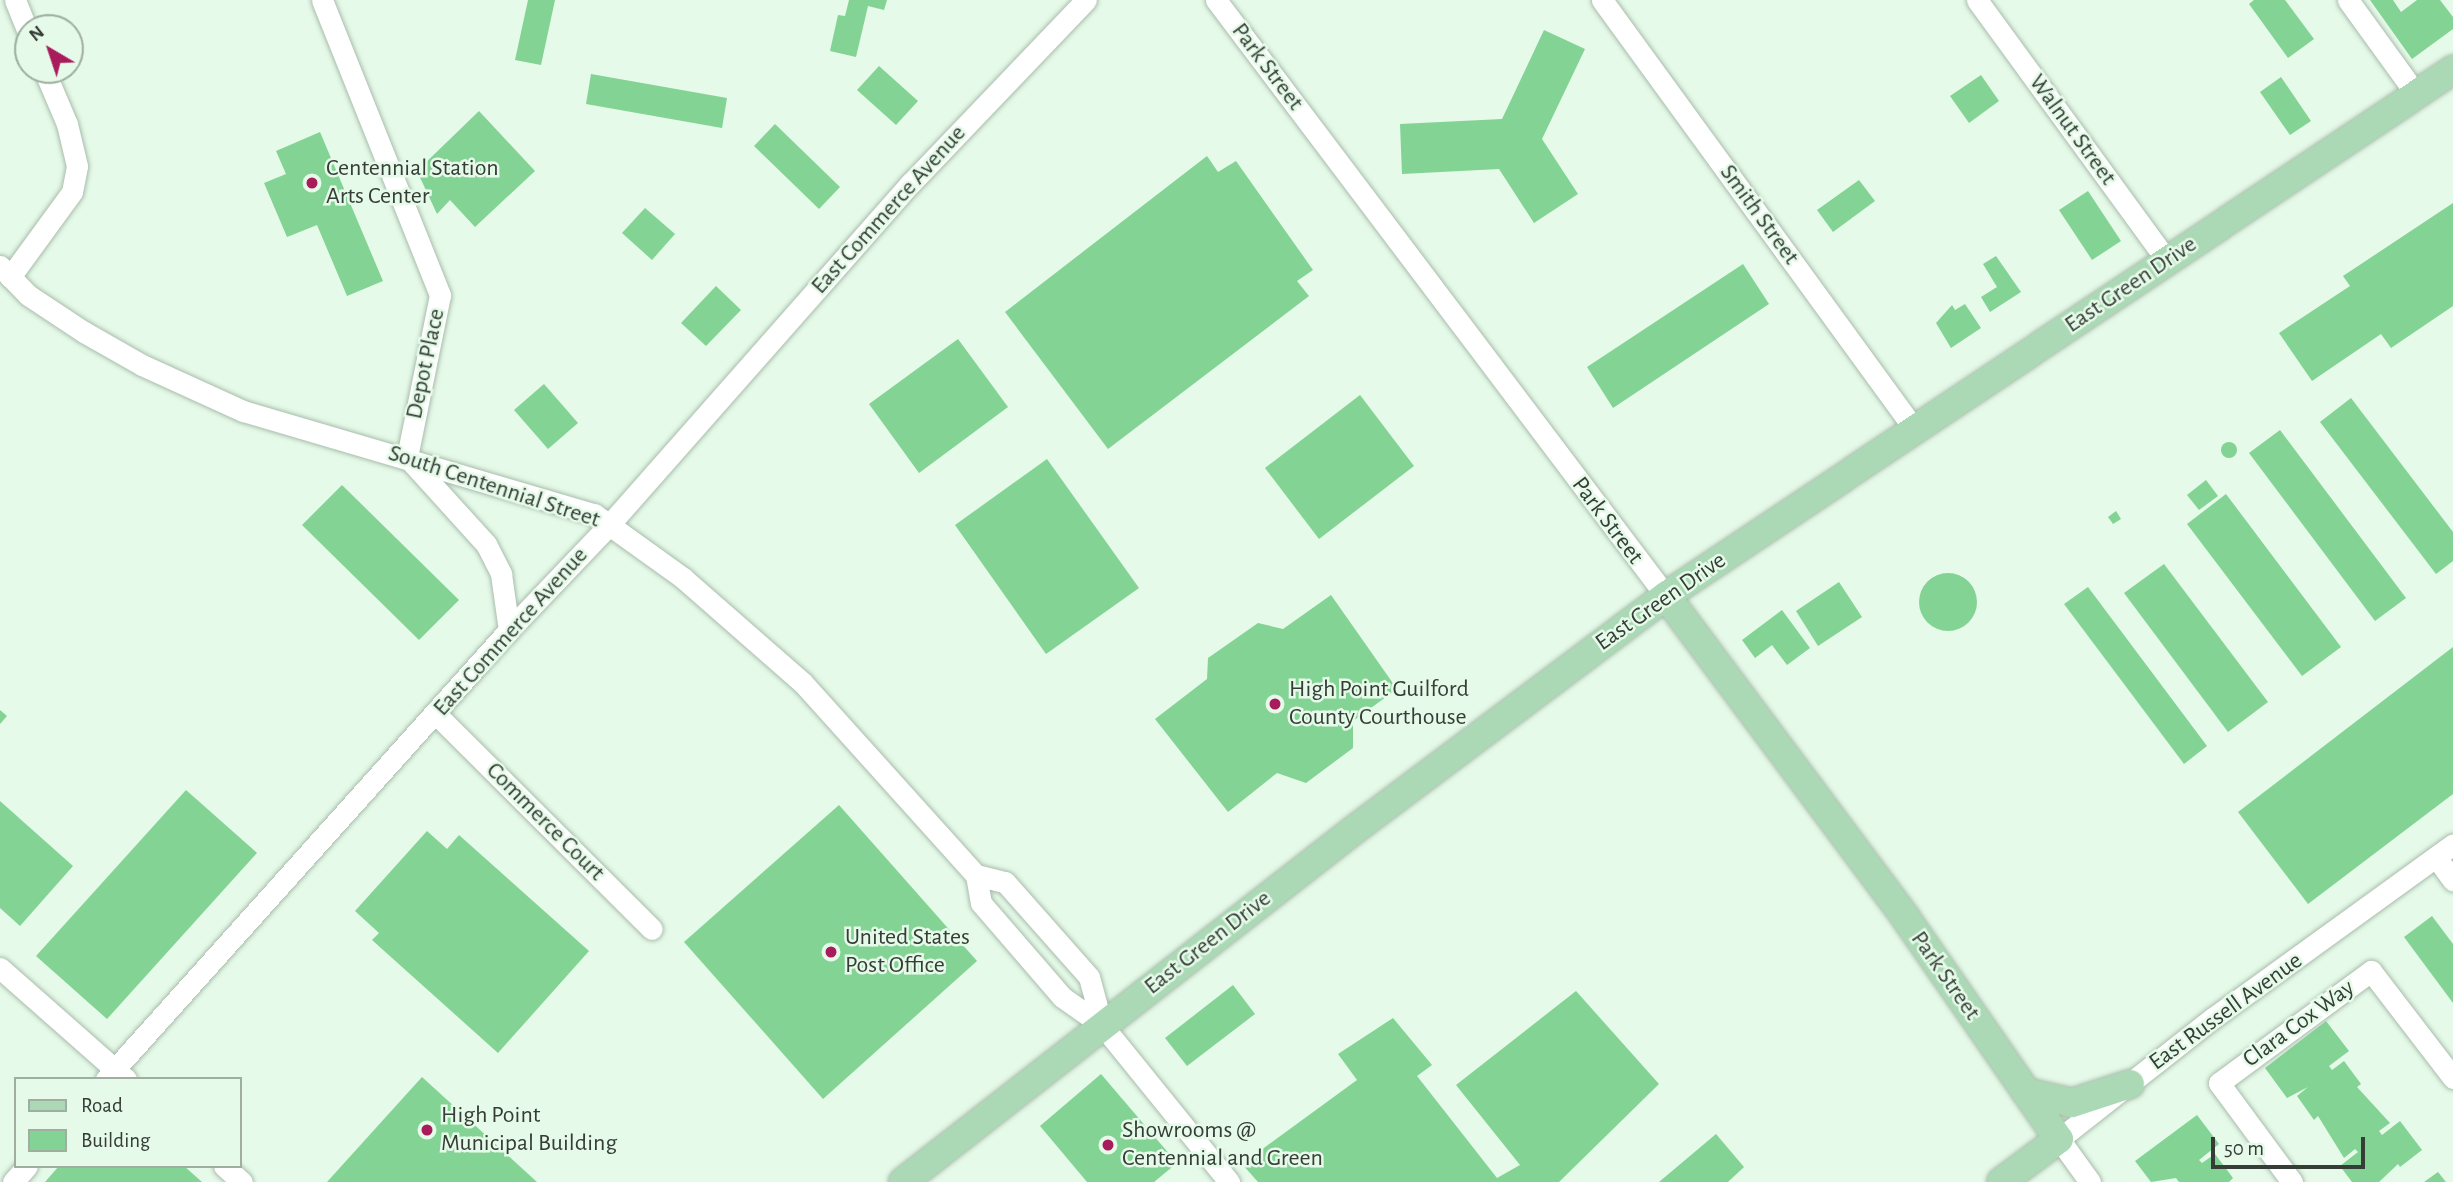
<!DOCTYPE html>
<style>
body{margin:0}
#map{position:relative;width:2453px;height:1182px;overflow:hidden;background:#e5fae8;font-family:"Alegreya Sans",sans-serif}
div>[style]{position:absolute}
.building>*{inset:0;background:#83d395}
.round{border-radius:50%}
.roads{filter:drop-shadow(0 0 2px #a9bcac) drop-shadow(0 0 2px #a9bcac)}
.minor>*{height:21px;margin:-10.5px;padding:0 10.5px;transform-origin:10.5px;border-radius:10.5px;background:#fff}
.major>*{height:28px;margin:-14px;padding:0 14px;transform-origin:14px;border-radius:14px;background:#abd9b5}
.dots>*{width:19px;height:19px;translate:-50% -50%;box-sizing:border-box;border:4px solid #e5fae8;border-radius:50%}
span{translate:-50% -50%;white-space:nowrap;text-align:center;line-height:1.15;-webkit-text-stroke:5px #e5fae8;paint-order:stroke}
.street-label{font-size:24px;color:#353d36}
.poi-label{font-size:24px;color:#353d36}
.left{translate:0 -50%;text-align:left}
.legend{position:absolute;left:14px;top:1077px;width:228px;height:91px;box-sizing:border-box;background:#e5fae8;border:2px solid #9faea1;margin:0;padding:9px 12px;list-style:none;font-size:21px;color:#353d36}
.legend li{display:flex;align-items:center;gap:14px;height:35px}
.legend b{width:35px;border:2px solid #9faea1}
.north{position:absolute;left:14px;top:14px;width:70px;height:70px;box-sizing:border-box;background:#e5fae8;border:2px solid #9faea1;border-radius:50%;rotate:321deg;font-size:19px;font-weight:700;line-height:28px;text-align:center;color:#353d36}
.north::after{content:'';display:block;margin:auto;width:24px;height:32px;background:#a91c5c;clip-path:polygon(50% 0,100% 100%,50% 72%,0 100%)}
.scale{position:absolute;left:2211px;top:1137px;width:154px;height:32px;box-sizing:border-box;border:4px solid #353d36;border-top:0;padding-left:9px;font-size:21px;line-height:24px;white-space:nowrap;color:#353d36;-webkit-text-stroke:5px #e5fae8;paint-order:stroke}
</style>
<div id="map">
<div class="building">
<div style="clip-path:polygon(528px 0,555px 0,541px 65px,515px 60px)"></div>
<div style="clip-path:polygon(849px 0,887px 0,884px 10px,868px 6px,856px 57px,830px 51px,838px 15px,845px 16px)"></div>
<div style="clip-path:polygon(2254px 0,2285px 0,2314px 39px,2288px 58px,2249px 4px)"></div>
<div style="clip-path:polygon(2370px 0,2393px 0,2401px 12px,2417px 0,2440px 0,2453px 17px,2453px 29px,2412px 59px)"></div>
<div style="clip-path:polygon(1544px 30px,1585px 49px,1542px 139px,1578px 194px,1534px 223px,1499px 169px,1402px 174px,1400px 124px,1502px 119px)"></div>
<div style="clip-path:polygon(879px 66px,918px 101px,896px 125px,857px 90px)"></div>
<div style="clip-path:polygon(591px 74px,727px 98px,722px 128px,586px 104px)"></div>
<div style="clip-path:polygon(1981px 75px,1999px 101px,1969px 123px,1950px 96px)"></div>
<div style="clip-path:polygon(2281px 77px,2311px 121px,2290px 135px,2260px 92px)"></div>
<div style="clip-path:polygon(479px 111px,535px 171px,475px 227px,450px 200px,437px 214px,417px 171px)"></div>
<div style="clip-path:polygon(775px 124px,840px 187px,819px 209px,754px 146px)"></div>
<div style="clip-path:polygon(320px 132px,383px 281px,347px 296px,317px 225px,287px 237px,264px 183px,286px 174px,276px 151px)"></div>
<div style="clip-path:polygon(1207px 156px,1218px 172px,1236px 161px,1313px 270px,1297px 281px,1309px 296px,1108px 449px,1005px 312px)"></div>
<div style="clip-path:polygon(1859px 180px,1875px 201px,1833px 232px,1817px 210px)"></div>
<div style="clip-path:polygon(2088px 191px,2121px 241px,2092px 260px,2059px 210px)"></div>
<div style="clip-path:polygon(2453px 203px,2453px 306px,2391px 348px,2381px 334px,2312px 381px,2279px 333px,2350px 286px,2343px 276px)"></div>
<div style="clip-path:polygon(645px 208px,675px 234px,652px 260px,622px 233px)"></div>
<div style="clip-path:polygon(1996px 256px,2021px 292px,1990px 312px,1981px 297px,1997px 287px,1983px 264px)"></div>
<div style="clip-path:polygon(1743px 264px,1769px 304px,1613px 408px,1587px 367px)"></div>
<div style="clip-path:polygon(716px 286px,741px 310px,706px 346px,681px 323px)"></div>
<div style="clip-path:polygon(1965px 304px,1981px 328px,1951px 348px,1936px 323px,1952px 305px,1955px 310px)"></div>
<div style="clip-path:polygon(958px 339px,1008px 407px,919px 473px,869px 404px)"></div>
<div style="clip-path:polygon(544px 384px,578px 423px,548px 449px,514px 410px)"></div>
<div style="clip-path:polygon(1360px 395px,1414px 466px,1319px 539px,1265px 468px)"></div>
<div style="clip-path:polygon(2351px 398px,2453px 532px,2453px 561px,2436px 574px,2320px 422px)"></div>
<div style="clip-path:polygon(2280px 430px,2406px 598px,2375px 621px,2249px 453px)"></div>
<div class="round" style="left:2221px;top:442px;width:16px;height:16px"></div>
<div style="clip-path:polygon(1047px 459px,1139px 588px,1046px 654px,955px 525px)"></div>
<div style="clip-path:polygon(2206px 480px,2218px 496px,2199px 510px,2187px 495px)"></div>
<div style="clip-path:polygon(342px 485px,459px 600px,419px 640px,302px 525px)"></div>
<div style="clip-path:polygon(2226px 494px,2341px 647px,2302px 676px,2187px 524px)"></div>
<div style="clip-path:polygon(2116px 511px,2121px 519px,2113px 524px,2108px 517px)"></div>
<div style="clip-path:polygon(2164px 564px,2268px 702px,2228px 732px,2124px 593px)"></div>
<div class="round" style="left:1919px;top:573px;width:58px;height:58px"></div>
<div style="clip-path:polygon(1839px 582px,1862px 617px,1818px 646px,1796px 611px)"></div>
<div style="clip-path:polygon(2088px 587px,2207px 746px,2184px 764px,2064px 604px)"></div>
<div style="clip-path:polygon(1331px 595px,1397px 689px,1353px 721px,1353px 748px,1306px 783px,1277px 773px,1228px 812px,1155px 719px,1207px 679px,1208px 658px,1258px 623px,1283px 629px)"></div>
<div style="clip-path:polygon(1782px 610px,1810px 648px,1787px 665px,1772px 645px,1755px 658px,1742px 640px)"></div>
<div style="clip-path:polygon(2453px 647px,2453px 794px,2308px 904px,2238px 812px)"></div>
<div style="clip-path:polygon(0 710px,7px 716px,0 724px)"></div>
<div style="clip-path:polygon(186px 790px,257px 853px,107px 1019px,36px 956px)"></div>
<div style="clip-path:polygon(0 801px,73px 866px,20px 926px,0 908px)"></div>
<div style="clip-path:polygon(839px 805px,977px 961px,823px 1099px,684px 942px)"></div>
<div style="clip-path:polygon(427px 831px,447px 849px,459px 835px,589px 951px,498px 1053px,372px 940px,379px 933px,355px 911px)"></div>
<div style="clip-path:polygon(2432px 916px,2453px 944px,2453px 1003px,2404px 937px)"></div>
<div style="clip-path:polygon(1233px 985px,1255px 1014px,1187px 1066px,1165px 1038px)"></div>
<div style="clip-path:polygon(1576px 991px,1659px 1084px,1559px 1182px,1258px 1182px,1242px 1164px,1357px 1080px,1338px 1054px,1393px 1018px,1432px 1065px,1417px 1076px,1497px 1178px,1520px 1165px,1456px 1085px)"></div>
<div style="clip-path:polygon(2326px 1021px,2349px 1051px,2329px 1066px,2332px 1070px,2344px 1061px,2361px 1084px,2357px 1087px,2390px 1123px,2379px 1131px,2382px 1135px,2400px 1121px,2422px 1150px,2400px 1167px,2398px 1164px,2379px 1182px,2352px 1182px,2340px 1166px,2358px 1152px,2355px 1149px,2344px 1158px,2318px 1116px,2314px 1120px,2297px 1096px,2308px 1087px,2287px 1098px,2265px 1068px)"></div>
<div style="clip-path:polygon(1101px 1074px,1177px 1163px,1154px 1182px,1087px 1182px,1040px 1126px)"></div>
<div style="clip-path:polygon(422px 1077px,537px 1182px,327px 1182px)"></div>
<div style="clip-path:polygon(2197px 1115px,2219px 1144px,2199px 1160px,2202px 1163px,2215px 1154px,2233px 1178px,2229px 1182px,2179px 1182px,2176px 1178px,2151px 1182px,2135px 1161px)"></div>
<div style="clip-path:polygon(1716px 1134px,1744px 1167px,1728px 1182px,1659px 1182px)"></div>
<div style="clip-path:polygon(59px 1166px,184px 1166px,202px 1182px,45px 1182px)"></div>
<div style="clip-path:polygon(2438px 1172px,2446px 1182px,2424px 1182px)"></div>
</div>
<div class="roads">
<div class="minor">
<div style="left:15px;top:0;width:35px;rotate:68deg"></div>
<div style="left:322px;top:0;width:318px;rotate:68.2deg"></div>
<div style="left:440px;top:295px;width:165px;rotate:101.5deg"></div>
<div style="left:407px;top:457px;width:118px;rotate:47.8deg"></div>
<div style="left:486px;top:544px;width:34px;rotate:63deg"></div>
<div style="left:501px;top:574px;width:57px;rotate:81.9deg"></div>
<div style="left:1216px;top:0;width:747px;rotate:52.95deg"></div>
<div style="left:1602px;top:0;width:532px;rotate:53.95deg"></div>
<div style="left:1977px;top:0;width:323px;rotate:53.9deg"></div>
<div style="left:2348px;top:0;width:116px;rotate:54.1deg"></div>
<div style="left:0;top:266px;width:40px;rotate:46deg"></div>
<div style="left:28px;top:295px;width:67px;rotate:33.5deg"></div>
<div style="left:84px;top:332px;width:67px;rotate:29.6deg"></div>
<div style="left:142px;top:365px;width:111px;rotate:24.5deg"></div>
<div style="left:243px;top:411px;width:366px;rotate:16.4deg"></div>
<div style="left:594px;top:514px;width:110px;rotate:35.7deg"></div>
<div style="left:683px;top:578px;width:158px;rotate:41.2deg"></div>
<div style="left:802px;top:682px;width:260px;rotate:48deg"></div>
<div style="left:976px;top:875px;width:30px;rotate:14deg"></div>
<div style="left:1005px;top:882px;width:127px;rotate:48.5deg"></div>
<div style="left:1089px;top:977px;width:50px;rotate:74.8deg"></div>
<div style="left:10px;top:277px;width:105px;rotate:-53.9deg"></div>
<div style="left:72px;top:192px;width:26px;rotate:-79deg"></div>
<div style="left:77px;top:166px;width:43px;rotate:-103.4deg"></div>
<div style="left:67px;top:124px;width:59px;rotate:-113.1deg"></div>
<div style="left:437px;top:715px;width:303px;rotate:44.9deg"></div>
<div style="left:2436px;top:857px;width:29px;rotate:54deg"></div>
<div style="left:976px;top:875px;width:28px;rotate:80deg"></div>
<div style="left:981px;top:903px;width:124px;rotate:49.2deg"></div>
<div style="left:1062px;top:997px;width:49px;rotate:35deg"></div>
<div style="left:1102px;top:1025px;width:202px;rotate:51deg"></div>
<div style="left:0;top:968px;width:168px;rotate:41.4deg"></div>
<div style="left:106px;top:1079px;width:603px;rotate:-48.09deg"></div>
<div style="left:509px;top:630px;width:145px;rotate:-46.4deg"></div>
<div style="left:609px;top:525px;width:456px;rotate:-48.6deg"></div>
<div style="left:911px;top:183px;width:253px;rotate:-46.3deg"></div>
<div style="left:224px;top:1166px;width:24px;rotate:42deg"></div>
<div style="left:13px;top:1182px;width:21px;rotate:-49deg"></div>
<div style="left:2090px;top:1182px;width:53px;rotate:-125.8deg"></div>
<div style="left:2059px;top:1139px;width:196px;rotate:-38.2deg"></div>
<div style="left:2213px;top:1018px;width:296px;rotate:-35.9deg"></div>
<div style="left:2292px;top:1182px;width:123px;rotate:-126.4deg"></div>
<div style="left:2219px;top:1083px;width:189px;rotate:-36.4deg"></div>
<div style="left:2371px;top:971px;width:135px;rotate:52.5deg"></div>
</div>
<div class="major">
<div style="left:1666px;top:596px;width:400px;rotate:53.3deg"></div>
<div style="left:1905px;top:917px;width:270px;rotate:55.3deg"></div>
<div style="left:2059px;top:1139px;width:72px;rotate:143.4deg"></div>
<div style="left:2026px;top:1092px;width:47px;rotate:13.4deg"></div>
<div style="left:2072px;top:1103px;width:61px;rotate:-18.1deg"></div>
<div style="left:903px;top:1182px;width:572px;rotate:-37.97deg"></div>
<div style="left:1354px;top:830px;width:390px;rotate:-36.9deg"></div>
<div style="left:1666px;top:596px;width:947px;rotate:-33.76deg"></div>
</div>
</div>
<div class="dots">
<div style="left:312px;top:183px;background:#a91c5c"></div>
<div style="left:1275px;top:704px;background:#a91c5c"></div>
<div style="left:831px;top:952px;background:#a91c5c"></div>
<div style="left:427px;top:1130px;background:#a91c5c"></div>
<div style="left:1108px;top:1145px;background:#a91c5c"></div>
</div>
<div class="street-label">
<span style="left:1267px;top:67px;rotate:53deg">Park Street</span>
<span style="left:2072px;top:130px;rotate:54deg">Walnut Street</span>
<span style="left:889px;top:210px;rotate:-48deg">East Commerce Avenue</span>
<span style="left:1759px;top:215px;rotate:54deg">Smith Street</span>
<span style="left:2131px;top:285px;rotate:-34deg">East Green Drive</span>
<span style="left:426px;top:364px;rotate:-78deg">Depot Place</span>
<span style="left:494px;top:487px;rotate:18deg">South Centennial Street</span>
<span style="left:1607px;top:521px;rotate:53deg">Park Street</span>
<span style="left:1661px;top:602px;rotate:-35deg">East Green Drive</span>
<span style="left:511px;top:632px;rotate:-48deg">East Commerce Avenue</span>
<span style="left:545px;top:822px;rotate:45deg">Commerce Court</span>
<span style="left:1208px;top:943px;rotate:-38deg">East Green Drive</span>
<span style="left:1945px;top:976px;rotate:55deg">Park Street</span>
<span style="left:2226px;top:1012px;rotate:-36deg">East Russell Avenue</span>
<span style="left:2299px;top:1024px;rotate:-36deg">Clara Cox Way</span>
</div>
<div class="poi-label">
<span class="left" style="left:326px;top:183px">Centennial Station<br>Arts Center</span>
<span class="left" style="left:1289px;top:704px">High Point Guilford<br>County Courthouse</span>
<span class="left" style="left:845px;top:952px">United States<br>Post Office</span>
<span class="left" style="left:441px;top:1130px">High Point<br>Municipal Building</span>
<span class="left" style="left:1122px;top:1145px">Showrooms @<br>Centennial and Green</span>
</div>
<ul class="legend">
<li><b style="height:9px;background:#abd9b5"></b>Road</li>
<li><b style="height:19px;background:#83d395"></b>Building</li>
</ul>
<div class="north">N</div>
<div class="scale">50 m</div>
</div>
